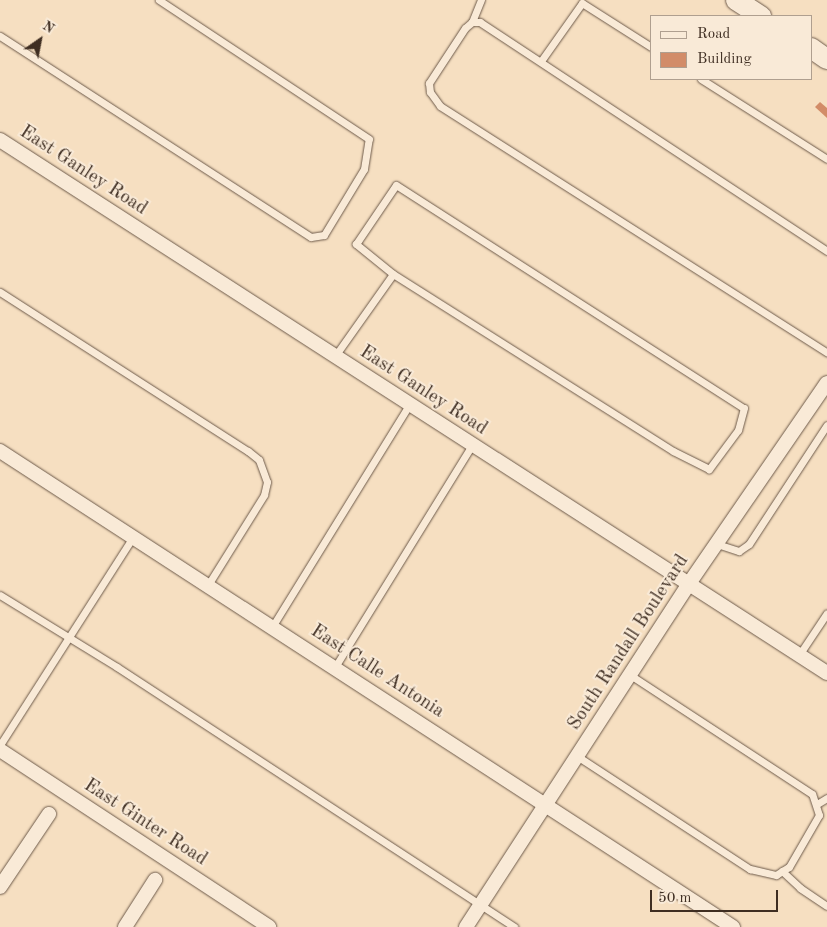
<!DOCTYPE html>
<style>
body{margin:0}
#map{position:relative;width:827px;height:927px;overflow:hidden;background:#f6dfc1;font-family:"Old Standard TT",serif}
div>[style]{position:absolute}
.building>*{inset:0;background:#d28c68}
.roads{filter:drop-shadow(0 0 1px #6d5a4a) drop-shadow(0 0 1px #6d5a4a)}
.lane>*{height:7px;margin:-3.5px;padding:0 3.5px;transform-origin:3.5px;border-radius:3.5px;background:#f9ead7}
.street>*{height:14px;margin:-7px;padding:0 7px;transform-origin:7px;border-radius:7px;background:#f9ead7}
.secondary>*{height:20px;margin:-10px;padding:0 10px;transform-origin:10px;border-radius:10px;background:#f9ead7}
span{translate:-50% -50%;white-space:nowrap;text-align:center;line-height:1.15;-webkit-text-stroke:4px #f9ead7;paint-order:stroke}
.street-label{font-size:19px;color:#3f2e22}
.legend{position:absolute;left:650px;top:15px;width:162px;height:65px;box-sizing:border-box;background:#f9ead7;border:1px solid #af9f8f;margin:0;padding:6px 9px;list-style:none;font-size:15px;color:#3f2e22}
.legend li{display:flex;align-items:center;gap:10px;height:25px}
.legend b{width:25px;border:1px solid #af9f8f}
.north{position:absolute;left:15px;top:15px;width:50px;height:50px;-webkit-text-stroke:4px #f9ead7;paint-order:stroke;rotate:33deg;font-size:14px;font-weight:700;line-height:20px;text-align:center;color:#3f2e22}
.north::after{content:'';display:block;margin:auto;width:18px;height:22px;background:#3f2e22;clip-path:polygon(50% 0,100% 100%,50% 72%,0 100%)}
.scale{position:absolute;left:650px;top:890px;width:128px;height:22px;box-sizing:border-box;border:2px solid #3f2e22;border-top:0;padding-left:6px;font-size:15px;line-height:18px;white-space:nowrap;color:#3f2e22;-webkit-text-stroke:4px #f9ead7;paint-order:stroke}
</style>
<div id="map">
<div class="building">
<div style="clip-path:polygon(820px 102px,827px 108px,827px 118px,815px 107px)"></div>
</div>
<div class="roads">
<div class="lane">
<div style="left:472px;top:22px;width:24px;rotate:-68deg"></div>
<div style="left:0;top:36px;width:370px;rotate:32.9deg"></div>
<div style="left:311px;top:237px;width:13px;rotate:-9deg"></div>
<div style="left:324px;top:235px;width:77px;rotate:-58.8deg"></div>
<div style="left:364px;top:169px;width:30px;rotate:-81deg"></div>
<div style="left:369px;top:139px;width:252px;rotate:-146.5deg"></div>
<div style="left:541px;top:61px;width:71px;rotate:-54.7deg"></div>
<div style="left:582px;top:3px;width:82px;rotate:32.5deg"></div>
<div style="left:701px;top:79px;width:149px;rotate:32.4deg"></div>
<div style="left:827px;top:251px;width:416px;rotate:-146.6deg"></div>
<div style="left:480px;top:22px;width:8px;rotate:180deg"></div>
<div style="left:472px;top:22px;width:9px;rotate:139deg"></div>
<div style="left:465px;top:28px;width:66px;rotate:123.2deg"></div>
<div style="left:429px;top:83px;width:9px;rotate:84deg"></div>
<div style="left:430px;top:92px;width:17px;rotate:54deg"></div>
<div style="left:440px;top:106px;width:459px;rotate:32.5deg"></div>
<div style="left:0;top:292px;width:295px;rotate:32.7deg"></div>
<div style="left:248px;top:451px;width:14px;rotate:39deg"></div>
<div style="left:259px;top:460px;width:23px;rotate:70deg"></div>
<div style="left:267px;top:482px;width:13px;rotate:103deg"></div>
<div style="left:264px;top:495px;width:106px;rotate:121.9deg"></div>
<div style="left:335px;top:356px;width:100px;rotate:-54.7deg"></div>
<div style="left:393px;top:274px;width:48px;rotate:-141deg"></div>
<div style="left:356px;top:244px;width:71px;rotate:-55.9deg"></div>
<div style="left:396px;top:185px;width:413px;rotate:32.7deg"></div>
<div style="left:744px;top:408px;width:23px;rotate:105deg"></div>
<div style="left:738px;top:430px;width:49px;rotate:126.6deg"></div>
<div style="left:709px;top:469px;width:40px;rotate:-153.4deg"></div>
<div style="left:673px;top:451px;width:331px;rotate:-147.7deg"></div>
<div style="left:717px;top:544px;width:23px;rotate:18deg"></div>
<div style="left:739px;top:551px;width:12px;rotate:-35deg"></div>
<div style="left:749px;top:544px;width:142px;rotate:-56.8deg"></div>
<div style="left:0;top:595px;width:137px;rotate:31.6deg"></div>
<div style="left:117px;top:667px;width:475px;rotate:33.2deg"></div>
<div style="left:272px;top:627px;width:261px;rotate:-58.3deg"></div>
<div style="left:799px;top:655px;width:50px;rotate:-56.3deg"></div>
<div style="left:335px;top:667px;width:261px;rotate:-58.3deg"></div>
<div style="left:0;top:745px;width:247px;rotate:-57.4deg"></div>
<div style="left:577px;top:756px;width:207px;rotate:33.2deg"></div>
<div style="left:750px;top:869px;width:27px;rotate:13deg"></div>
<div style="left:776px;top:875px;width:15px;rotate:-32deg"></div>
<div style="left:789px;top:867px;width:60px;rotate:-60deg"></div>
<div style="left:819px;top:815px;width:22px;rotate:-108deg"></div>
<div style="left:812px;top:794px;width:217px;rotate:-146.8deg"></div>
<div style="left:817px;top:804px;width:12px;rotate:-31deg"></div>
<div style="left:782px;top:871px;width:25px;rotate:43deg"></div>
<div style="left:800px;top:888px;width:32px;rotate:34deg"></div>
</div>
<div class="street">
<div style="left:0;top:140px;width:984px;rotate:32.8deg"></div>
<div style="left:0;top:451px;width:874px;rotate:33deg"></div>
<div style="left:0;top:750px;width:322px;rotate:33.3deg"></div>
<div style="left:0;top:887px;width:88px;rotate:-56.1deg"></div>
<div style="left:125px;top:927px;width:56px;rotate:-57.4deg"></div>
<div style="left:466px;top:927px;width:408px;rotate:-57deg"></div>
<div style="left:688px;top:585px;width:245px;rotate:-55.5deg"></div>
</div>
<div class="secondary">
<div style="left:736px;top:0;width:30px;rotate:33deg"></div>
<div style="left:811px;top:48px;width:19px;rotate:35deg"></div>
</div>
</div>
<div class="street-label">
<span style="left:83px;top:171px;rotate:33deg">East Ganley Road</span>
<span style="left:423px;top:391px;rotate:33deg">East Ganley Road</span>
<span style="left:629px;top:643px;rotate:-57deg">South Randall Boulevard</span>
<span style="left:377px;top:672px;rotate:33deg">East Calle Antonia</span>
<span style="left:145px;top:823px;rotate:33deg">East Ginter Road</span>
</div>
<ul class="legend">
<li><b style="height:6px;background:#f9ead7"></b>Road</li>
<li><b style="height:14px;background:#d28c68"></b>Building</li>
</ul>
<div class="north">N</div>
<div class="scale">50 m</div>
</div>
